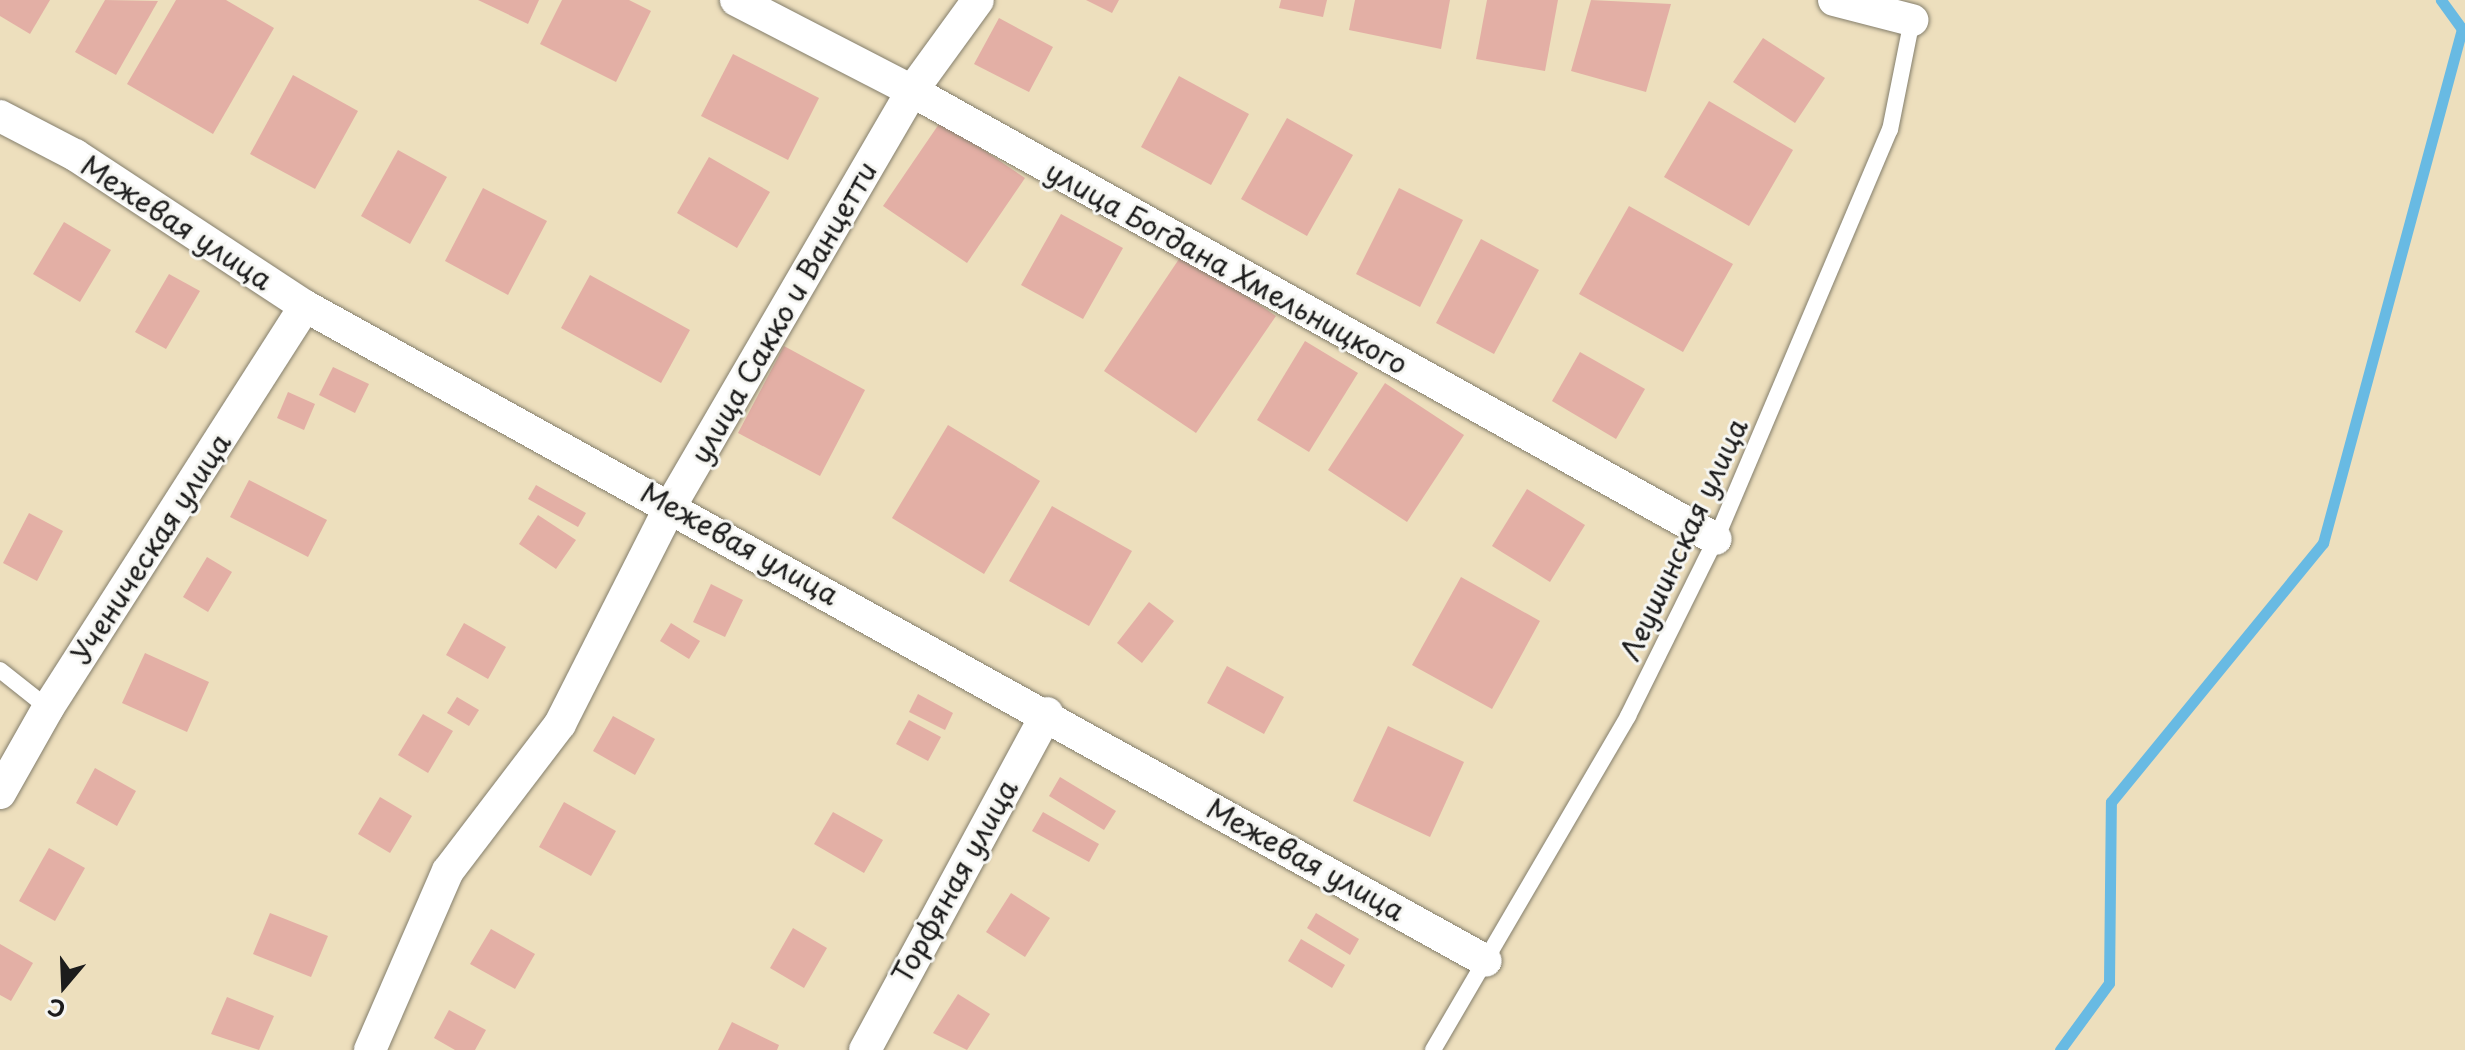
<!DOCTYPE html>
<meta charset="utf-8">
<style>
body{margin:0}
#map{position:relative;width:2465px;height:1050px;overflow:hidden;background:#eddfbd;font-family:"Playpen Sans",sans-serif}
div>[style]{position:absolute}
.stream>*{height:11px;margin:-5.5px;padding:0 5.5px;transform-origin:5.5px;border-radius:5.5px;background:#68bae3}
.building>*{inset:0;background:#e3afa5}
.roads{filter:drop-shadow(0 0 2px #847e6c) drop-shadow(0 0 2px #847e6c)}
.service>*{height:16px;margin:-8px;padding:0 8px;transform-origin:8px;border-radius:8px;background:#fff}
.minor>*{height:32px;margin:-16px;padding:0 16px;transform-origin:16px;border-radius:16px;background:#fff}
span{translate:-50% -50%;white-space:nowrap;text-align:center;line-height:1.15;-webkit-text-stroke:6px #f6f6f2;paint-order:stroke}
.street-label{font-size:28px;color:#1c1c1c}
.north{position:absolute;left:24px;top:946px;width:80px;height:80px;-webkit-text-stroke:6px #f6f6f2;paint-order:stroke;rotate:199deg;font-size:22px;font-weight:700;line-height:32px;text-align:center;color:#1c1c1c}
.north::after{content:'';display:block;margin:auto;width:28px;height:36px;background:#1c1c1c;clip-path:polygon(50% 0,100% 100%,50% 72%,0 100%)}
</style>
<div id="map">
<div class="stream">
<div style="left:2060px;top:1050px;width:83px;rotate:-53.8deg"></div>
<div style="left:2109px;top:983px;width:181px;rotate:-89.4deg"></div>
<div style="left:2111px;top:802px;width:335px;rotate:-50.7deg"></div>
<div style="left:2323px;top:543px;width:532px;rotate:-74.87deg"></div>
<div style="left:2462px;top:29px;width:36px;rotate:-126deg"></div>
</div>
<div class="building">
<div style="clip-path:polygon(0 0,50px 0,30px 34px,0 16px)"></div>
<div style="clip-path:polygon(105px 0,158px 1px,116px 75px,75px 52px)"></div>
<div style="clip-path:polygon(176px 0,226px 0,274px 28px,213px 134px,127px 84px)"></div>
<div style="clip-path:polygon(478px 0,539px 0,528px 24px)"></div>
<div style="clip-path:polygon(562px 0,629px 0,651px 11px,616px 82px,540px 44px)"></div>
<div style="clip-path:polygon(1086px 0,1119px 0,1112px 13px)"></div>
<div style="clip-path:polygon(1281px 0,1327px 0,1323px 17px,1279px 8px)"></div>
<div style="clip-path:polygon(1355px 0,1450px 0,1441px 49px,1349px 30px)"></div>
<div style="clip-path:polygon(1487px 0,1558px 0,1545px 71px,1476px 59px)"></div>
<div style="clip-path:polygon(1591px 0,1671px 4px,1646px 92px,1571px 71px)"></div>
<div style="clip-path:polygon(999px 18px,1053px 47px,1029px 92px,974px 64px)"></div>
<div style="clip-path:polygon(1763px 38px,1825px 78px,1795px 123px,1733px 82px)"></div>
<div style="clip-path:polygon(733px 54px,819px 98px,788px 160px,701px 116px)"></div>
<div style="clip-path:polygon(293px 75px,358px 111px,315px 189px,250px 154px)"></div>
<div style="clip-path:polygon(1179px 76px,1249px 114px,1211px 185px,1141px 147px)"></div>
<div style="clip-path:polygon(1709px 101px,1793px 150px,1749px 226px,1664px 177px)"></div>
<div style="clip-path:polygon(1287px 118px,1353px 155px,1307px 236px,1241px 199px)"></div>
<div style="clip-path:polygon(941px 121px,1025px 178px,967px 263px,883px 206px)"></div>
<div style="clip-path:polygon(398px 150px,447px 177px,410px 244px,361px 216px)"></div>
<div style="clip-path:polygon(709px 157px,770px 192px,737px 248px,677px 213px)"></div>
<div style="clip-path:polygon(483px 188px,547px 221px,508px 295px,445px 261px)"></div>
<div style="clip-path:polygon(1399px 188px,1463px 220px,1420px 307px,1356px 274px)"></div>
<div style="clip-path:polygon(1629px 206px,1733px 264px,1683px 352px,1579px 294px)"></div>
<div style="clip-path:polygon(1061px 214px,1123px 248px,1083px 319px,1021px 285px)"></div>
<div style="clip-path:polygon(64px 222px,111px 250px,80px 302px,33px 274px)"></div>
<div style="clip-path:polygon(1481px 239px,1539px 270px,1494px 354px,1436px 323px)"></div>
<div style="clip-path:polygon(1183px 253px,1276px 316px,1196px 433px,1104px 371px)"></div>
<div style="clip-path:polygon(169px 274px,200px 291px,166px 349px,135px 332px)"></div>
<div style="clip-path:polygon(590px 275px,690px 330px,661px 383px,561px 328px)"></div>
<div style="clip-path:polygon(1305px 341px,1358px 373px,1309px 452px,1257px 420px)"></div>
<div style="clip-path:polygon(784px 346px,865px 390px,820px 476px,738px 433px)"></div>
<div style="clip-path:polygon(1580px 352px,1645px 389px,1616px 439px,1552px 401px)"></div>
<div style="clip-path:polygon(333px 367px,369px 384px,355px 413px,319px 395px)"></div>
<div style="clip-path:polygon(1385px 383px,1464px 435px,1407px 522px,1328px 470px)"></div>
<div style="clip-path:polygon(288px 392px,315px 404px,304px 430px,277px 418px)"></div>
<div style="clip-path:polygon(948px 425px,1040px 481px,984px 574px,892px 518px)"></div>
<div style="clip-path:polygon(249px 480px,327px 520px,308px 557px,230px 517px)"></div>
<div style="clip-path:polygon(536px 485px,586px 513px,578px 527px,528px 499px)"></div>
<div style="clip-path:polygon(1527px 489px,1585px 525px,1550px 582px,1492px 546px)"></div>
<div style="clip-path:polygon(1052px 506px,1132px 551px,1089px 626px,1009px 581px)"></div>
<div style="clip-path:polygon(29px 513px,63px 531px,37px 581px,3px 563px)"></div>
<div style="clip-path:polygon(538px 515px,576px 540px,556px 569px,519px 544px)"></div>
<div style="clip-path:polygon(207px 557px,232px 572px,208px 612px,183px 597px)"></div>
<div style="clip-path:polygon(1461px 577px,1540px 621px,1492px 709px,1412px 665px)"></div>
<div style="clip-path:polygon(711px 584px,743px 600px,725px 637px,693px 622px)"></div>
<div style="clip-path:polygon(1149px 602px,1174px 621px,1142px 663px,1117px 643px)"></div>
<div style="clip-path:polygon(464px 623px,506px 647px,488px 679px,446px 655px)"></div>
<div style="clip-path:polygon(671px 623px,700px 641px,689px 659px,660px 641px)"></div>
<div style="clip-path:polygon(145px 653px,209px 682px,187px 732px,122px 703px)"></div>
<div style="clip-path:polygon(1227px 666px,1284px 697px,1264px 734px,1207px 703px)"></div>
<div style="clip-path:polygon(918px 694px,953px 713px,945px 730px,909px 712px)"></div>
<div style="clip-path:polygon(457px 697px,479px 710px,469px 726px,447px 713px)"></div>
<div style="clip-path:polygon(423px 714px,453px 731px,428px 773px,398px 755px)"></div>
<div style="clip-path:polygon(613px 716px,655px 739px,635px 775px,593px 751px)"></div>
<div style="clip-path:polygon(909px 720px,941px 737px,928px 761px,896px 744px)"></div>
<div style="clip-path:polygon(1388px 726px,1464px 762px,1430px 837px,1353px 801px)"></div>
<div style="clip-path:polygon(95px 768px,136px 791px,117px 826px,76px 803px)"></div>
<div style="clip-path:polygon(1060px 777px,1116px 811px,1104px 830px,1049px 796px)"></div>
<div style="clip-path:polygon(380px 797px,412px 816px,390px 853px,358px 834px)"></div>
<div style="clip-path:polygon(564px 802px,616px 831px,591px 876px,539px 847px)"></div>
<div style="clip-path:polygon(833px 812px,883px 840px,864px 873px,814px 844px)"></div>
<div style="clip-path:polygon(1043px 812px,1099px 844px,1089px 862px,1032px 831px)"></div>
<div style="clip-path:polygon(49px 848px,85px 868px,55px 921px,19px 901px)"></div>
<div style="clip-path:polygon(1011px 893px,1050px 918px,1025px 957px,986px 932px)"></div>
<div style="clip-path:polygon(270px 913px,328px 936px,311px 977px,253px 954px)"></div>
<div style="clip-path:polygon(1316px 913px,1359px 939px,1350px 955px,1307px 928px)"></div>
<div style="clip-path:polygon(793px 928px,827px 948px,804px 988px,770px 968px)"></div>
<div style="clip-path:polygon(491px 929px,535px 954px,515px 989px,470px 964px)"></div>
<div style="clip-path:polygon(1301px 939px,1345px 965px,1332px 988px,1288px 961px)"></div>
<div style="clip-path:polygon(0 944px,33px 963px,11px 1001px,0 995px)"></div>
<div style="clip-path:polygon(958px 994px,990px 1014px,967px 1050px,933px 1033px)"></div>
<div style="clip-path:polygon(227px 997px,274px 1016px,259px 1050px,211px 1034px)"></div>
<div style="clip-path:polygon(449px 1010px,486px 1030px,475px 1050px,455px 1050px,434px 1038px)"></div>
<div style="clip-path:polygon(732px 1022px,779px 1045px,777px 1050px,718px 1050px)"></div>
</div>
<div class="roads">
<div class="service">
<div style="left:0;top:670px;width:61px;rotate:38.4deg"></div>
<div style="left:1433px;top:1050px;width:387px;rotate:-59.7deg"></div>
<div style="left:1628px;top:716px;width:198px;rotate:-63.6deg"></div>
<div style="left:1716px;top:539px;width:444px;rotate:-67deg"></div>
<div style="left:1890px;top:130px;width:112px;rotate:-78.7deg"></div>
</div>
<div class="minor">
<div style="left:736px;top:0;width:198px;rotate:27.3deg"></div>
<div style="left:912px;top:91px;width:920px;rotate:29.13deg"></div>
<div style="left:1834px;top:0;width:81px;rotate:14.4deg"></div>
<div style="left:0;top:116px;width:85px;rotate:27.5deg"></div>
<div style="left:75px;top:155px;width:275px;rotate:33.3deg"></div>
<div style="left:305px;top:306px;width:1350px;rotate:29.01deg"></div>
<div style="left:0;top:793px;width:98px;rotate:-60.5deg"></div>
<div style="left:48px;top:708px;width:477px;rotate:-57.4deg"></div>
<div style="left:370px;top:1050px;width:195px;rotate:-66.5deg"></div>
<div style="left:448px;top:871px;width:185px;rotate:-52.7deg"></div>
<div style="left:560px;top:724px;width:246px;rotate:-63.1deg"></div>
<div style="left:671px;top:505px;width:479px;rotate:-59.8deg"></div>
<div style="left:912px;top:91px;width:112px;rotate:-54deg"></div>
<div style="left:865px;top:1050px;width:383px;rotate:-61.6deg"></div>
</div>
</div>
<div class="street-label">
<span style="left:177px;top:222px;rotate:33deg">Межевая улица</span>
<span style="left:1227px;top:267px;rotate:29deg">улица Богдана Хмельницкого</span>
<span style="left:783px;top:312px;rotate:-60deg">улица Сакко и Ванцетти</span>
<span style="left:1683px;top:539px;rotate:-65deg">Леушинская улица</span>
<span style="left:740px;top:543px;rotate:29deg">Межевая улица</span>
<span style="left:150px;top:548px;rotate:-57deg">Ученическая улица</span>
<span style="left:1306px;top:859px;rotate:29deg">Межевая улица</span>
<span style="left:954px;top:881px;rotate:-61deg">Торфяная улица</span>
</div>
<div class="north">С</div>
</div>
